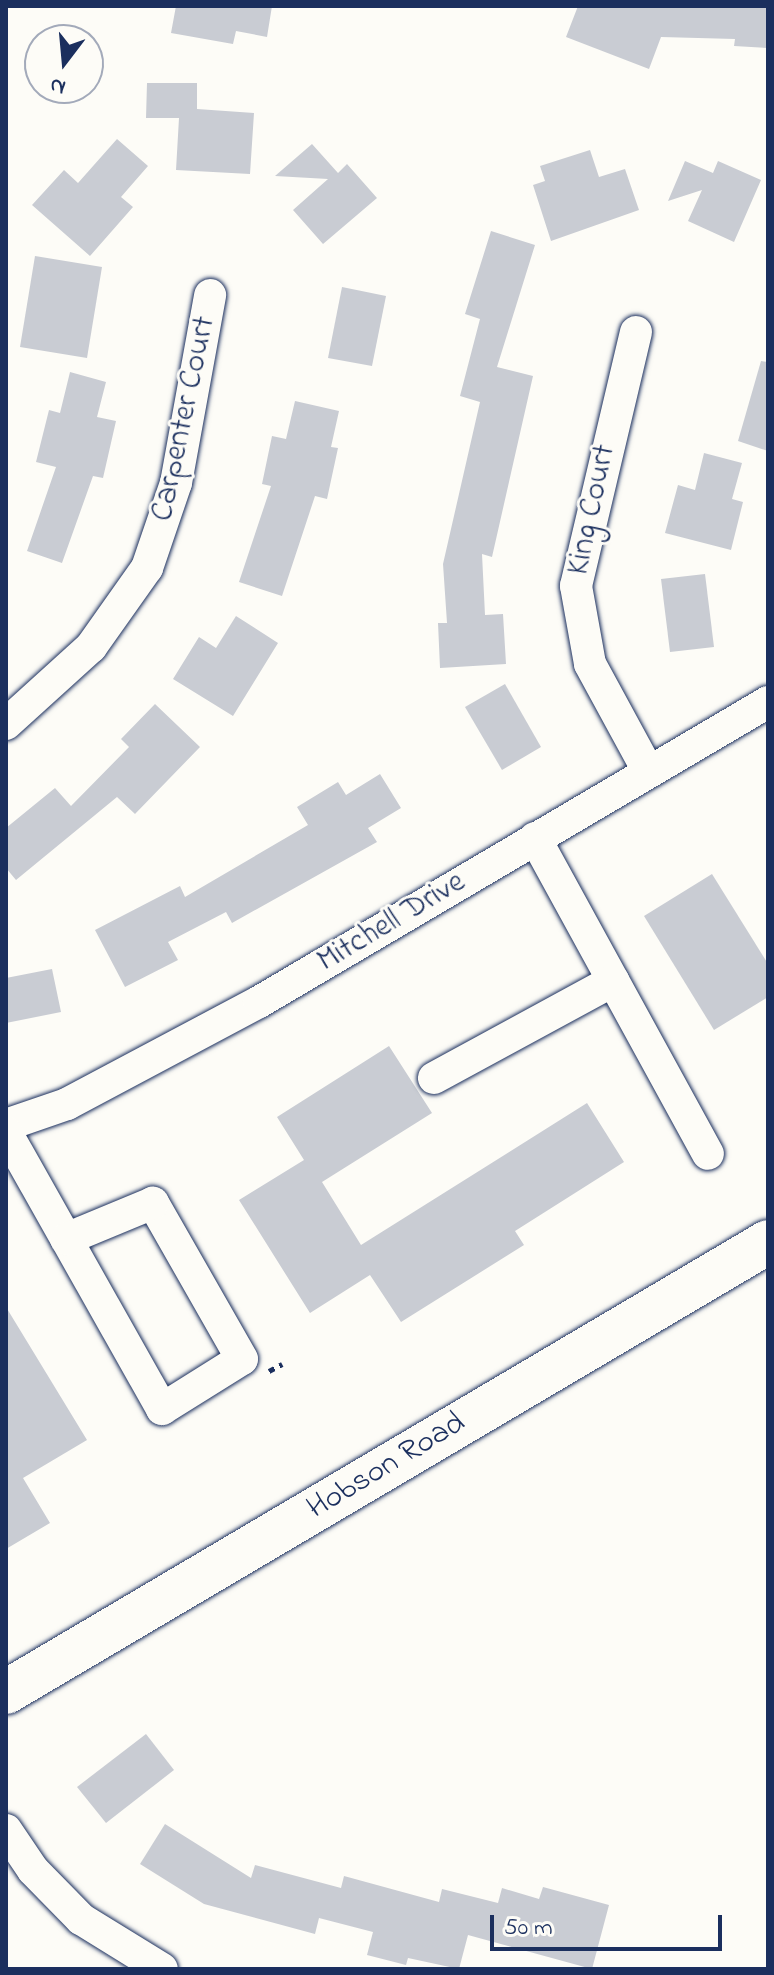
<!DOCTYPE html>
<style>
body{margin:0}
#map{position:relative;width:774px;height:1975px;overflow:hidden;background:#fdfcf7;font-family:"Indie Flower",sans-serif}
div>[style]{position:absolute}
.building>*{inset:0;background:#c9ccd3}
.path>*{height:5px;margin-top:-2.5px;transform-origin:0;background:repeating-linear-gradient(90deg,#1b2f5e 0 6px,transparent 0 12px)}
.roads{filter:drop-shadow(0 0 2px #1b2f5e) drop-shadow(0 0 2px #1b2f5e)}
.minor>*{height:32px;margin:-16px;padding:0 16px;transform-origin:16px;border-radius:16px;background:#fdfcf7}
.secondary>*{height:44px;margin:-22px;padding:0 22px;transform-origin:22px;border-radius:22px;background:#fdfcf7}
span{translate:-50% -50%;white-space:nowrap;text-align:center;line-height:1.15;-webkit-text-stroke:6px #fdfcf7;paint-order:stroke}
.street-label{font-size:32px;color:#1b2f5e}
.frame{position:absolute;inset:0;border:8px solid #1b2f5e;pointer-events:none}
.north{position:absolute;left:24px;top:24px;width:80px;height:80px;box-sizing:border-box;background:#fdfcf7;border:2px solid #a3aaba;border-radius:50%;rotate:196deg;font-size:22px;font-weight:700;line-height:32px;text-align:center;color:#1b2f5e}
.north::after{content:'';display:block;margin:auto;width:28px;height:36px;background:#1b2f5e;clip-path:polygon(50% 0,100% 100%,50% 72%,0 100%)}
.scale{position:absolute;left:490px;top:1915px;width:232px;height:36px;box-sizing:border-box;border:4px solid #1b2f5e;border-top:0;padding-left:10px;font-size:24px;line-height:28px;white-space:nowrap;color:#1b2f5e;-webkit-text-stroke:6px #fdfcf7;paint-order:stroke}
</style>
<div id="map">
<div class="building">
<div style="clip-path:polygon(176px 6px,272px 6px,267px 37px,236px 31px,233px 44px,171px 33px)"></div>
<div style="clip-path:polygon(578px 6px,768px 6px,768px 48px,734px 46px,735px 39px,661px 37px,649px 69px,566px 37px)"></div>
<div style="clip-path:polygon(147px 83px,197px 83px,197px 109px,254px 113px,250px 174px,176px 170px,179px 118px,146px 118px)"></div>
<div style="clip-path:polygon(117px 139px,148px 166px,121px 197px,133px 207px,90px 256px,32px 205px,64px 170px,78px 183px)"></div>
<div style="clip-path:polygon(312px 144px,338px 173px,347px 164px,377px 198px,323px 244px,293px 210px,328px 179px,275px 176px)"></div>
<div style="clip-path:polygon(590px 150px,599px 177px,625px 169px,639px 210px,551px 241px,533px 185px,545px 181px,540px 166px)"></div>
<div style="clip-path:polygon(685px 161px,713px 173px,718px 161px,761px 180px,734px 242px,688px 221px,702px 190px,668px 201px)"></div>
<div style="clip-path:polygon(491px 231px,535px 245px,497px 367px,533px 376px,492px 557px,482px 554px,485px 615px,503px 614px,506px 664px,440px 668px,438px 623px,447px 623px,443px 564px,480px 402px,460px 396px,480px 319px,465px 314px)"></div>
<div style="clip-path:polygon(35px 256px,102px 267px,87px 358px,20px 347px)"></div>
<div style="clip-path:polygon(342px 287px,386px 296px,372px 366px,328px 358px)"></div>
<div style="clip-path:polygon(761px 361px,768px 362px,768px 451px,738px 441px)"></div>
<div style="clip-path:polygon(70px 372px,106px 382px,97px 417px,116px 421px,103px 478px,93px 476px,62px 563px,27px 551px,56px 467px,36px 462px,49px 410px,60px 413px)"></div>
<div style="clip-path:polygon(295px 401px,339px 411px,331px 447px,338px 448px,327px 499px,315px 496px,282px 596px,239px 582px,271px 486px,262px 484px,272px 436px,286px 439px)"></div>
<div style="clip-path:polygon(704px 453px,742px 463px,732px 499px,743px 502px,731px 550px,665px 533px,678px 485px,695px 490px)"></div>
<div style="clip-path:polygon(705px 574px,714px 647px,670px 652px,661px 579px)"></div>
<div style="clip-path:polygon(236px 616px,278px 643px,233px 716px,173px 679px,199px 637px,216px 648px)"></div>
<div style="clip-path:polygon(505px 684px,541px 747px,502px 770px,465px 707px)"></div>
<div style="clip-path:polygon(155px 704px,200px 747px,135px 814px,117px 797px,16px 880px,6px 868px,6px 828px,55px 788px,71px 806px,129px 747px,121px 739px)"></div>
<div style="clip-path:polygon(380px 774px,401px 808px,368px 828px,377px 842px,232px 923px,226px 912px,168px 942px,178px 960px,125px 987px,95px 930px,180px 886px,185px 897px,308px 825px,297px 807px,338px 782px,346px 795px)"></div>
<div style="clip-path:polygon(712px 874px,768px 964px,768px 997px,714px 1030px,644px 916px)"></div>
<div style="clip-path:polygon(52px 969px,61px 1012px,6px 1023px,6px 978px)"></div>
<div style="clip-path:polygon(389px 1046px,432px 1113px,322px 1182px,361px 1245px,587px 1103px,624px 1162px,515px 1231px,524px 1245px,401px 1322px,370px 1275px,310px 1313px,239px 1200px,304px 1160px,277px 1117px)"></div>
<div style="clip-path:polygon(6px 1307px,87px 1440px,23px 1478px,50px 1523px,6px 1549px)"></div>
<div style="clip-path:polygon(146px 1734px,174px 1770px,106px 1823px,77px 1787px)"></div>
<div style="clip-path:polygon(165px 1824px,251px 1878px,255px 1865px,341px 1888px,344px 1876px,439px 1902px,442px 1889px,498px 1903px,502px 1888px,539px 1899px,543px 1887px,609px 1905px,592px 1969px,468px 1935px,459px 1969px,408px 1958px,406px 1965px,367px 1955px,373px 1932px,319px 1918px,315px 1934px,204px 1904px,140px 1864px)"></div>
</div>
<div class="path">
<div style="left:269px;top:1371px;width:15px;rotate:-28deg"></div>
</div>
<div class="roads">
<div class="minor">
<div style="left:636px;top:332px;width:261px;rotate:103.3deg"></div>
<div style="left:576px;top:586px;width:79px;rotate:79.8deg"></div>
<div style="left:590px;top:664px;width:122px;rotate:61.5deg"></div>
<div style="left:6px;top:724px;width:115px;rotate:-42.2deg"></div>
<div style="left:91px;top:647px;width:97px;rotate:-54.7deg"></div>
<div style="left:147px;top:568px;width:90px;rotate:-71.2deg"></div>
<div style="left:176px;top:483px;width:191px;rotate:-79.7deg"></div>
<div style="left:535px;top:838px;width:360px;rotate:61.3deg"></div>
<div style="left:434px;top:1078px;width:204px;rotate:-28.5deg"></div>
<div style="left:6px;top:1125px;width:65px;rotate:-19deg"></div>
<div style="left:67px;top:1104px;width:217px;rotate:-28deg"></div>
<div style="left:259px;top:1002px;width:591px;rotate:-30.51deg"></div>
<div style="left:6px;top:1132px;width:318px;rotate:60.6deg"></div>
<div style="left:162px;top:1409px;width:94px;rotate:-32deg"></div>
<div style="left:242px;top:1359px;width:180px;rotate:-119.7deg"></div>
<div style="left:153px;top:1203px;width:94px;rotate:157.5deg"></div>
<div style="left:6px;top:1830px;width:48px;rotate:56deg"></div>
<div style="left:33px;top:1870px;width:69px;rotate:45.6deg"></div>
<div style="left:81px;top:1919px;width:95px;rotate:31.7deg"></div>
</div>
<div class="secondary">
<div style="left:6px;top:1692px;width:885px;rotate:-30.56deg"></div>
</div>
</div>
<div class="street-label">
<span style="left:185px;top:419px;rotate:-78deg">Carpenter Court</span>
<span style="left:593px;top:510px;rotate:-78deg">King Court</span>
<span style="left:392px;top:923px;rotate:-31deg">Mitchell Drive</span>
<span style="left:387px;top:1467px;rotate:-31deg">Hobson Road</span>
</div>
<div class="frame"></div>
<div class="north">N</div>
<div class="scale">50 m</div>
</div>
